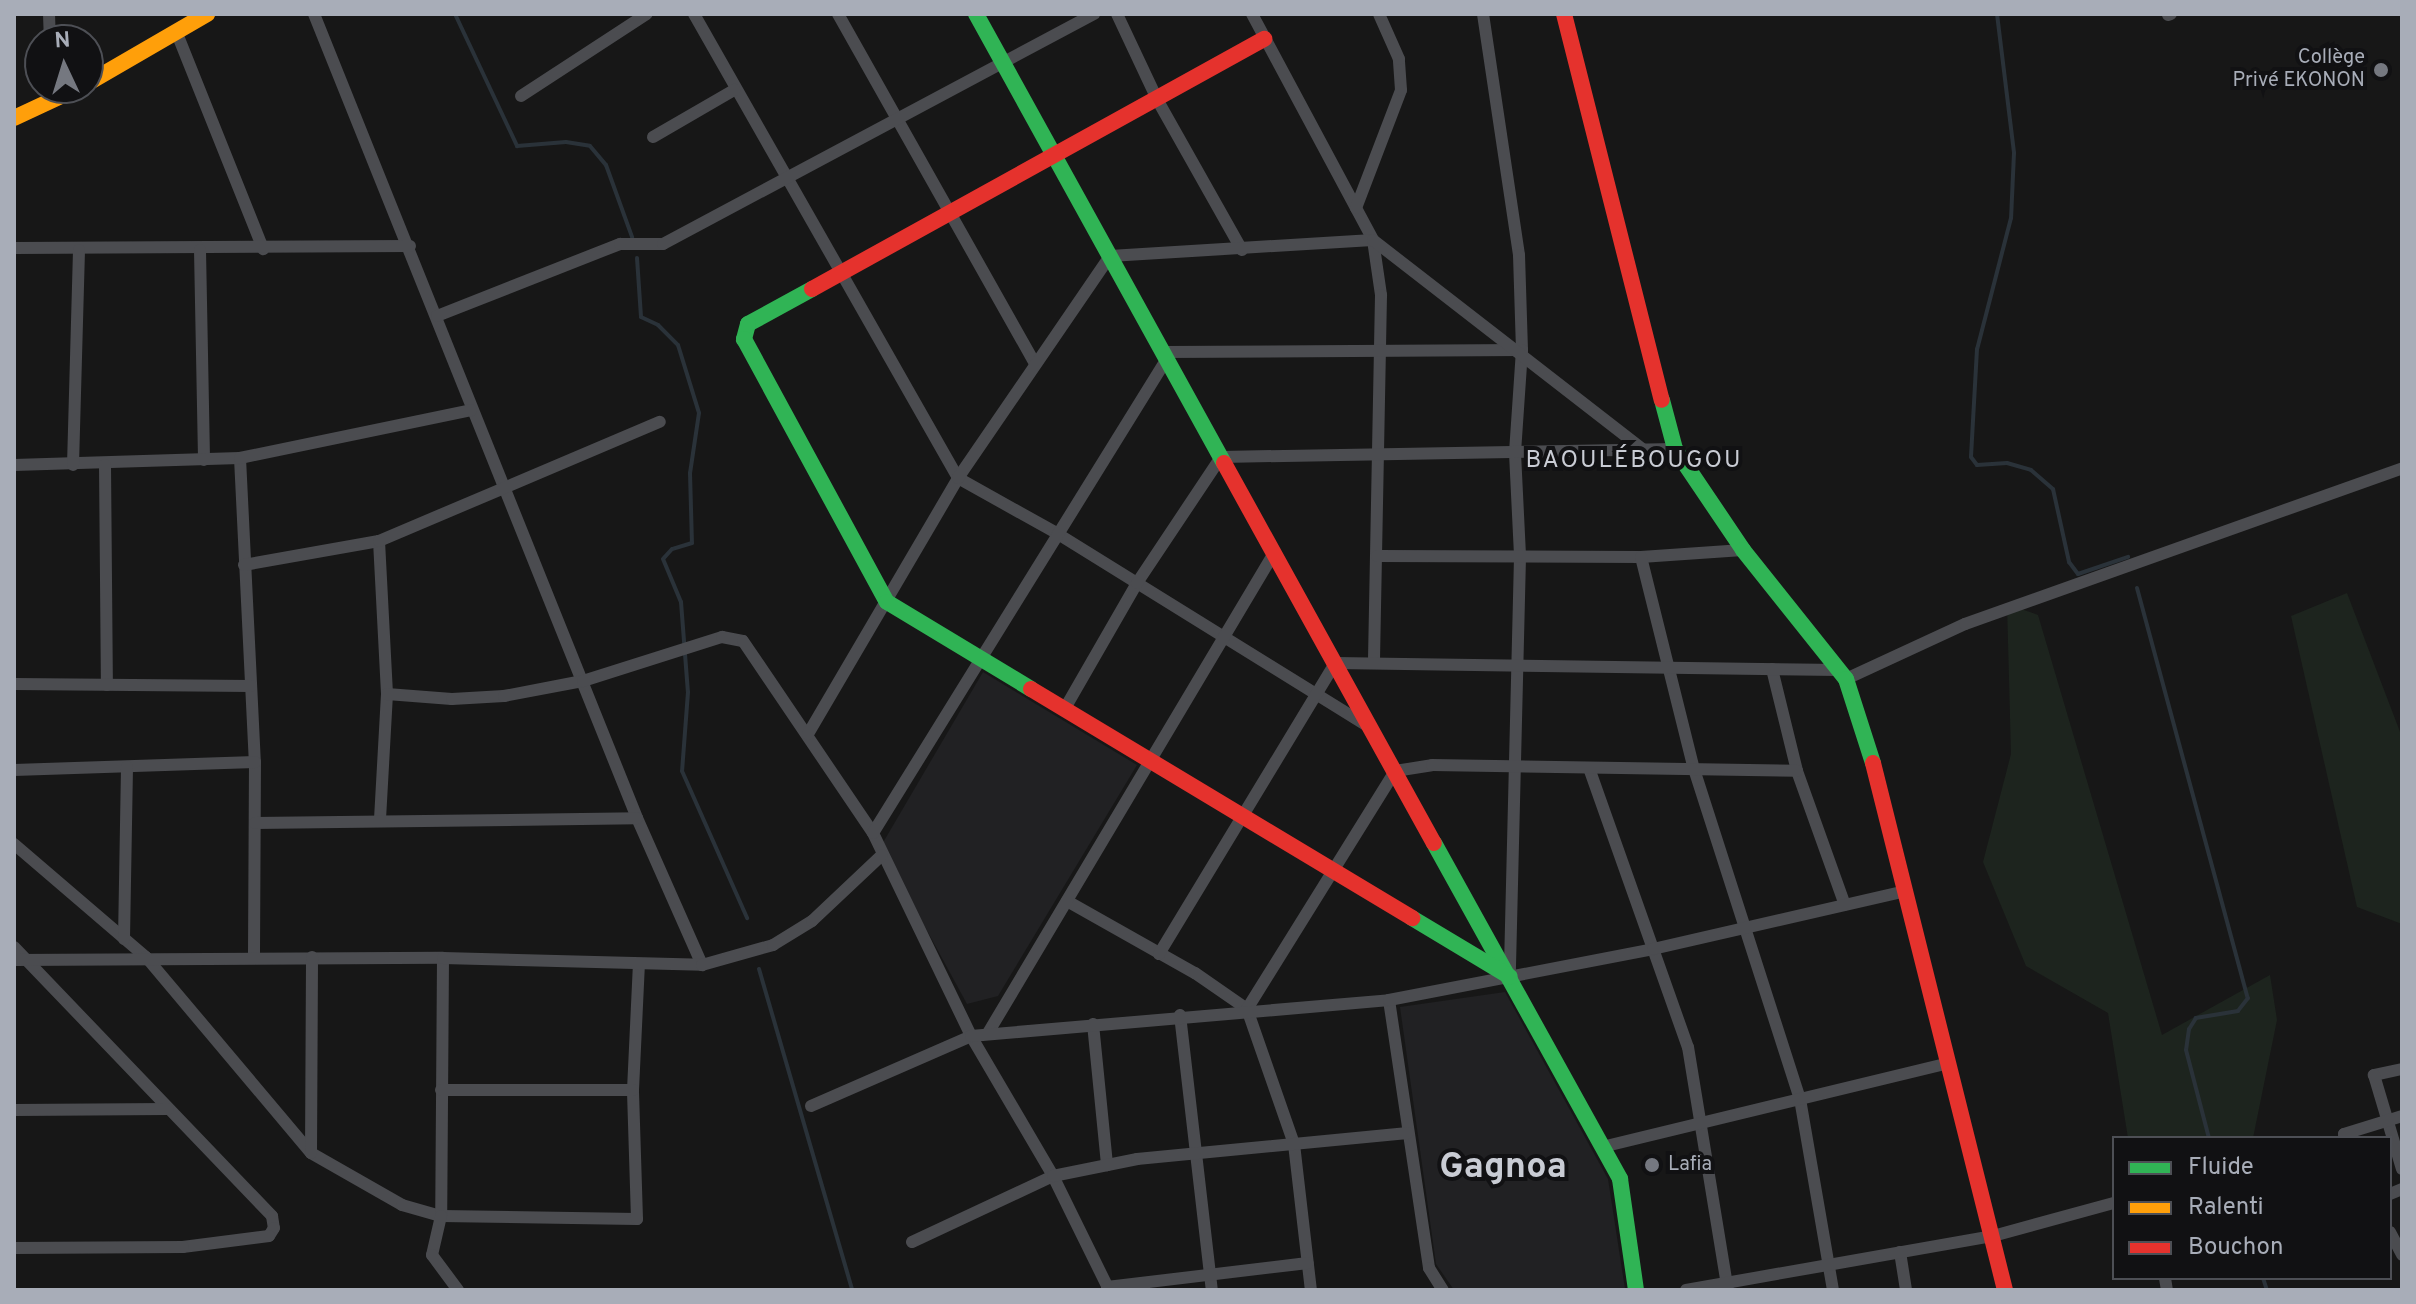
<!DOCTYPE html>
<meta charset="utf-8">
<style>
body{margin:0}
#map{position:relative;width:2416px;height:1304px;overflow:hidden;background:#171717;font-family:Overpass,sans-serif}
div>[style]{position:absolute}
.built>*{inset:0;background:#212123}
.green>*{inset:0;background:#1d241e}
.stream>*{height:4px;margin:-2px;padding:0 2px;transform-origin:2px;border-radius:2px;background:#2a3239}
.street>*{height:12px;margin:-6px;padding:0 6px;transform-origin:6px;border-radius:6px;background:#4b4c50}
.fast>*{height:16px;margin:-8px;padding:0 8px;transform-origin:8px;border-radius:8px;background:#30b455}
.slow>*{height:16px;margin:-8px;padding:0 8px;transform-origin:8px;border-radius:8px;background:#ff9f0a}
.jam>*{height:16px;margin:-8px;padding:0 8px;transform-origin:8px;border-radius:8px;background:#e5322d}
.dots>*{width:22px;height:22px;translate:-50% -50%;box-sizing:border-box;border:4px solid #111113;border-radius:50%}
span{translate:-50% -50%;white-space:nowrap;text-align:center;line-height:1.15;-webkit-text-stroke:8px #111113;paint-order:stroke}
.poi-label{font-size:20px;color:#a8adb8}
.right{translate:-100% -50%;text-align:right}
.left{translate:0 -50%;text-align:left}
.quarter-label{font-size:24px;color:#c9ccd4;letter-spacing:2px}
.town-label{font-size:36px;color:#c9ccd4;font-weight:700}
.frame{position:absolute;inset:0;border:16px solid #a8adb8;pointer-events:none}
.legend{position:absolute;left:2112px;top:1136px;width:280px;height:144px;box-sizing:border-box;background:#111113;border:2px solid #4d4f55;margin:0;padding:10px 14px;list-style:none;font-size:24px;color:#a8adb8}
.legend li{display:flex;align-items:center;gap:16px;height:40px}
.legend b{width:40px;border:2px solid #4d4f55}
.north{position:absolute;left:24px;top:24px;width:80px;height:80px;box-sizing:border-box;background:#111113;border:2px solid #4d4f55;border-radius:50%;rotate:356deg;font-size:22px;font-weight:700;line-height:32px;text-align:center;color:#a8adb8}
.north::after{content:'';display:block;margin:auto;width:28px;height:36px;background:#757880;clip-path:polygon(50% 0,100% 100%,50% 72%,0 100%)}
</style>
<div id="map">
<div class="built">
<div style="clip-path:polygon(983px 672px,1137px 765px,998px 996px,967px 1004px,881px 846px)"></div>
<div style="clip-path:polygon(1505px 992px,1608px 1179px,1625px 1289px,1454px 1290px,1436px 1264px,1400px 1007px)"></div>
</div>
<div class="green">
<div style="clip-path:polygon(2347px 593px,2402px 737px,2402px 924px,2357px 907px,2291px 616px)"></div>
<div style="clip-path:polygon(2007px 604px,2038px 615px,2162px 1035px,2270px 975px,2277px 1020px,2253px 1138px,2128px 1138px,2108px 1013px,2026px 966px,1983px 862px,2011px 754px)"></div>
</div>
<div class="stream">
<div style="left:455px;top:14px;width:146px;rotate:64.8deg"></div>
<div style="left:517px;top:146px;width:49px;rotate:-4.7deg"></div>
<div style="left:566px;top:142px;width:24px;rotate:9deg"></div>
<div style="left:590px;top:146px;width:25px;rotate:50deg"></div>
<div style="left:606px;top:165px;width:77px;rotate:70.1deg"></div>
<div style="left:1997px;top:14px;width:140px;rotate:83deg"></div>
<div style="left:2014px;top:153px;width:65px;rotate:92.6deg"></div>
<div style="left:2011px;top:218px;width:135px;rotate:104.5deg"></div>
<div style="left:1977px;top:349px;width:108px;rotate:93.2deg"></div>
<div style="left:1971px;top:457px;width:10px;rotate:53deg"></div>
<div style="left:1977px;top:465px;width:30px;rotate:-4deg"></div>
<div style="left:2007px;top:463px;width:25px;rotate:16deg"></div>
<div style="left:2031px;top:470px;width:29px;rotate:41deg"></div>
<div style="left:2053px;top:489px;width:75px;rotate:77.6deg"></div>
<div style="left:2069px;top:562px;width:15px;rotate:53deg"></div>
<div style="left:2078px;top:574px;width:53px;rotate:-18.8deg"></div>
<div style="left:637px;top:258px;width:59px;rotate:86.1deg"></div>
<div style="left:641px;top:317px;width:19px;rotate:25deg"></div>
<div style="left:658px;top:325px;width:28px;rotate:45deg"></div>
<div style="left:678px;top:345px;width:71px;rotate:72.8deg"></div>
<div style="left:699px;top:413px;width:61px;rotate:98.5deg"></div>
<div style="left:690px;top:473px;width:70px;rotate:88.4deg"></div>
<div style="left:692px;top:543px;width:21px;rotate:163deg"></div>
<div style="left:672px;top:549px;width:13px;rotate:132deg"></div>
<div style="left:663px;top:559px;width:47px;rotate:67.3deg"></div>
<div style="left:681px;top:602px;width:90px;rotate:85.6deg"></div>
<div style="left:688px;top:692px;width:79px;rotate:94.3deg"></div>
<div style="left:682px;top:771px;width:161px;rotate:66.1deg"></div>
<div style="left:2137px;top:588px;width:425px;rotate:74.9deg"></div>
<div style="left:2248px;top:998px;width:16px;rotate:128deg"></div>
<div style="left:2238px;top:1011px;width:43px;rotate:170.5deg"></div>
<div style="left:2196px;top:1018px;width:13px;rotate:122deg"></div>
<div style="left:2189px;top:1029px;width:21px;rotate:98deg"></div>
<div style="left:2186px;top:1050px;width:91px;rotate:75.4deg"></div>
<div style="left:759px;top:969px;width:334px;rotate:73.8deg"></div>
<div style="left:2263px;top:1278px;width:13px;rotate:72deg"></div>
</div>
<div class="street">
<div style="left:49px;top:14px;width:26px;rotate:88deg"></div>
<div style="left:314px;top:14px;width:866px;rotate:68.11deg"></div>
<div style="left:637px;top:818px;width:161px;rotate:66.1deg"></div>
<div style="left:694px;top:14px;width:534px;rotate:60.36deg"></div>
<div style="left:958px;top:478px;width:115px;rotate:29.2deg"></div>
<div style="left:1058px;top:534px;width:365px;rotate:31.8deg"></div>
<div style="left:838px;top:14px;width:402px;rotate:60.6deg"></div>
<div style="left:1117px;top:14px;width:96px;rotate:64.8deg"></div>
<div style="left:1158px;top:101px;width:171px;rotate:60.6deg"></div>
<div style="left:1252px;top:14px;width:256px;rotate:61.8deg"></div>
<div style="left:1373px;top:240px;width:56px;rotate:81.7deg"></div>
<div style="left:1381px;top:295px;width:366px;rotate:91.1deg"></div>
<div style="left:1483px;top:14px;width:244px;rotate:81.5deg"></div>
<div style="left:1519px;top:255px;width:95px;rotate:88.2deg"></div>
<div style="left:1522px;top:350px;width:103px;rotate:93.9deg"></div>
<div style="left:1515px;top:453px;width:104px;rotate:87.2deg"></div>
<div style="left:1520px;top:557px;width:420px;rotate:91.4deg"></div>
<div style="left:2168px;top:15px;width:3px;rotate:-18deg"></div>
<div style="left:176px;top:31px;width:235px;rotate:68.2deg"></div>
<div style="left:521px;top:96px;width:150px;rotate:-33.1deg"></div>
<div style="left:653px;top:137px;width:94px;rotate:-30.1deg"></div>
<div style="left:1356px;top:208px;width:126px;rotate:-69.1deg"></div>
<div style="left:1401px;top:90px;width:31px;rotate:-94deg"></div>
<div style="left:1399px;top:59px;width:49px;rotate:-114deg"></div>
<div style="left:14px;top:248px;width:396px;rotate:-0.3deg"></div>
<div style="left:200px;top:250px;width:210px;rotate:88.9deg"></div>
<div style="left:437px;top:316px;width:197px;rotate:-21.5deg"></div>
<div style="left:620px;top:244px;width:43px"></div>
<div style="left:663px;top:244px;width:489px;rotate:-28.1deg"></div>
<div style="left:1163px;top:352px;width:359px;rotate:-0.3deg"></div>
<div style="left:240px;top:458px;width:304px;rotate:87.2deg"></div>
<div style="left:255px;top:762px;width:196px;rotate:90.3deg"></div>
<div style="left:14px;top:465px;width:226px;rotate:-1.8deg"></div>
<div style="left:240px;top:458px;width:236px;rotate:-11.7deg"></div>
<div style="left:73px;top:465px;width:215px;rotate:-88.4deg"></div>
<div style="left:105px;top:465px;width:220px;rotate:89.5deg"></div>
<div style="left:379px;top:541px;width:153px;rotate:87deg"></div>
<div style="left:387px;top:694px;width:127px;rotate:93.2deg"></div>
<div style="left:1377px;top:556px;width:264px;rotate:0.2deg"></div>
<div style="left:1641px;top:557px;width:102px;rotate:-3.9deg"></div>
<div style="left:1641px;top:557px;width:219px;rotate:76deg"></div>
<div style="left:1694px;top:769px;width:347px;rotate:72.2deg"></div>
<div style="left:1800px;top:1099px;width:194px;rotate:80.2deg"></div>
<div style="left:244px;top:565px;width:137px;rotate:-10.1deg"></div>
<div style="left:379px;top:541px;width:305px;rotate:-23deg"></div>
<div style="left:1772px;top:669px;width:105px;rotate:76.2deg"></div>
<div style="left:1797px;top:771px;width:142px;rotate:70.3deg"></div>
<div style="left:1846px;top:679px;width:131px;rotate:-24.8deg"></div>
<div style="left:1965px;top:624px;width:464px;rotate:-19.6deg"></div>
<div style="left:14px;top:684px;width:237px;rotate:0.5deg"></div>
<div style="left:387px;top:694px;width:65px;rotate:4.4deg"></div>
<div style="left:452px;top:699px;width:52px;rotate:-3.3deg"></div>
<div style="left:504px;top:696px;width:80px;rotate:-10.8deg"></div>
<div style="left:583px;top:681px;width:146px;rotate:-17.6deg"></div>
<div style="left:722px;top:637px;width:21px;rotate:11deg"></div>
<div style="left:743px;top:641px;width:232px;rotate:55.9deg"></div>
<div style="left:873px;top:833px;width:225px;rotate:64.2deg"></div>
<div style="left:971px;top:1036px;width:162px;rotate:59.6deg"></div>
<div style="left:1053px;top:1176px;width:127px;rotate:63.8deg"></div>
<div style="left:1064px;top:710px;width:146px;rotate:-60.1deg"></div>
<div style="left:1137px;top:583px;width:151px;rotate:-56.3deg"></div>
<div style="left:1221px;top:457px;width:454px;rotate:-1deg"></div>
<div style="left:808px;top:734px;width:297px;rotate:-59.6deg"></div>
<div style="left:958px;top:478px;width:269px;rotate:-55.6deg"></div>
<div style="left:1110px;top:256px;width:263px;rotate:-3.5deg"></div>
<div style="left:1373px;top:240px;width:343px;rotate:37.8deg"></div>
<div style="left:1589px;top:768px;width:296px;rotate:70.5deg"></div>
<div style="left:1688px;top:1047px;width:246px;rotate:80.7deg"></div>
<div style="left:14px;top:770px;width:241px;rotate:-1.9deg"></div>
<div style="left:255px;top:823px;width:382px;rotate:-0.7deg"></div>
<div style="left:873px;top:833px;width:556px;rotate:-58.22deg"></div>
<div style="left:14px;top:844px;width:174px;rotate:40.6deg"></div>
<div style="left:146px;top:957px;width:256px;rotate:49.9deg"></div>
<div style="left:311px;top:1153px;width:105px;rotate:29.7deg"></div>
<div style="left:402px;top:1205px;width:41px;rotate:15.8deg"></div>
<div style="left:441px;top:1216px;width:196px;rotate:0.9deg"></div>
<div style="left:637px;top:1219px;width:129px;rotate:-91.8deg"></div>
<div style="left:633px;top:1090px;width:126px;rotate:-87.3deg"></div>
<div style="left:1067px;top:901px;width:147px;rotate:29.4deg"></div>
<div style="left:1195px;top:973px;width:63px;rotate:34.7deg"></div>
<div style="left:1247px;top:1009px;width:143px;rotate:70.8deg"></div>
<div style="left:1294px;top:1144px;width:147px;rotate:83.4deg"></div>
<div style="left:124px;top:939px;width:172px;rotate:-89deg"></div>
<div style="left:14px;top:947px;width:373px;rotate:46.2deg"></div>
<div style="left:272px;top:1216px;width:12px;rotate:81deg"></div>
<div style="left:274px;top:1228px;width:9px;rotate:122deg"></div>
<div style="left:269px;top:1236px;width:87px;rotate:172.7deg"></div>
<div style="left:183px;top:1247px;width:169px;rotate:179.7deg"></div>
<div style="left:1159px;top:954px;width:340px;rotate:-58.8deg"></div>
<div style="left:1335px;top:663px;width:504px;rotate:0.8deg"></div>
<div style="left:443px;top:958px;width:258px;rotate:90.4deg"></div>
<div style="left:441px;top:1216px;width:40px;rotate:103deg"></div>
<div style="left:432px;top:1255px;width:44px;rotate:53.4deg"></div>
<div style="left:14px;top:960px;width:429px;rotate:-0.3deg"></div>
<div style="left:443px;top:958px;width:259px;rotate:1.5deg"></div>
<div style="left:702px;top:965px;width:74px;rotate:-15.7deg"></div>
<div style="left:773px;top:945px;width:46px;rotate:-31.6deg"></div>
<div style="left:812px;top:921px;width:96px;rotate:-43.3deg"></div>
<div style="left:1389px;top:1000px;width:271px;rotate:81.5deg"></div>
<div style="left:1429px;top:1268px;width:26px;rotate:58deg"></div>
<div style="left:1247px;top:1009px;width:280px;rotate:-58.1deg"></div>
<div style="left:1395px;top:771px;width:37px;rotate:-9deg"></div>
<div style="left:1432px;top:765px;width:365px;rotate:0.9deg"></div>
<div style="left:1180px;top:1015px;width:277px;rotate:83.4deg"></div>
<div style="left:1093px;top:1024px;width:142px;rotate:84.3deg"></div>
<div style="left:988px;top:1033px;width:559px;rotate:-59.21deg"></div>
<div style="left:2402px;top:1069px;width:29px;rotate:168deg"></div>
<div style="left:2374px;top:1075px;width:98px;rotate:73.4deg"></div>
<div style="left:441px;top:1090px;width:192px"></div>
<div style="left:811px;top:1106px;width:175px;rotate:-23.6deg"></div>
<div style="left:971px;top:1036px;width:420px;rotate:-4.9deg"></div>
<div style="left:1389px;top:1000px;width:269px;rotate:-10.9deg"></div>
<div style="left:1653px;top:949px;width:260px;rotate:-12.9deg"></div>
<div style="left:14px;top:1110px;width:154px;rotate:-0.4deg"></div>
<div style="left:2347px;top:1138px;width:5px;rotate:-127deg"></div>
<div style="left:2344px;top:1134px;width:61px;rotate:-17.2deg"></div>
<div style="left:1602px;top:1147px;width:356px;rotate:-13.6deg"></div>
<div style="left:311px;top:1153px;width:196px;rotate:-89.7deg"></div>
<div style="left:2390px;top:1194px;width:13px;rotate:-23deg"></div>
<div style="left:2390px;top:1232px;width:26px;rotate:62deg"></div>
<div style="left:912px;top:1242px;width:156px;rotate:-25.1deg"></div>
<div style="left:1053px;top:1176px;width:86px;rotate:-11.4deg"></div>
<div style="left:1137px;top:1159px;width:272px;rotate:-5.5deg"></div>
<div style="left:1900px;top:1252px;width:38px;rotate:81deg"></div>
<div style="left:2165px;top:1278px;width:12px;rotate:81deg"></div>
<div style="left:1107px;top:1287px;width:202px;rotate:-6.8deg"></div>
<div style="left:1686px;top:1290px;width:312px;rotate:-10deg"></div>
<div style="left:1993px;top:1236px;width:125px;rotate:-15.3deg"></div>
</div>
<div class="fast">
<div style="left:976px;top:14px;width:513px;rotate:61.09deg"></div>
<div style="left:812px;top:289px;width:73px;rotate:151.3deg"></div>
<div style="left:748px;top:324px;width:16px;rotate:105deg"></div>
<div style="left:744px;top:339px;width:299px;rotate:61.5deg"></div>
<div style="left:887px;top:602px;width:168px;rotate:31.1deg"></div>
<div style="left:1662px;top:400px;width:51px;rotate:75.1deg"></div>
<div style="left:1675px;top:449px;width:122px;rotate:56deg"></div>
<div style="left:1743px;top:550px;width:165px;rotate:51.4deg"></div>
<div style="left:1846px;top:679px;width:88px;rotate:72.2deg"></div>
<div style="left:1434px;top:843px;width:384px;rotate:61deg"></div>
<div style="left:1620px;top:1179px;width:112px;rotate:81.8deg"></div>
<div style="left:1412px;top:918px;width:114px;rotate:31deg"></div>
</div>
<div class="slow">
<div style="left:88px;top:83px;width:138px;rotate:-30.1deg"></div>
<div style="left:14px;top:118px;width:71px;rotate:-25.1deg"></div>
</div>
<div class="jam">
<div style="left:1564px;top:14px;width:398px;rotate:75.8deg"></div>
<div style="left:812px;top:289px;width:517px;rotate:-28.95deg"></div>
<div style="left:1224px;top:463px;width:434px;rotate:61.1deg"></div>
<div style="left:1031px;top:689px;width:445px;rotate:31deg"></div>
<div style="left:1873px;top:763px;width:543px;rotate:75.94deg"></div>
</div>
<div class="dots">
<div style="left:2381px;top:70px;background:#757880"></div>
<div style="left:1652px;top:1165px;background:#757880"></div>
</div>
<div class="poi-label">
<span class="right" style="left:2365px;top:70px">Collège<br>Privé EKONON</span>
<span class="left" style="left:1668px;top:1165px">Lafia</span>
</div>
<div class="quarter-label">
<span style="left:1634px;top:462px">BAOULÉBOUGOU</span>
</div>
<div class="town-label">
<span style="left:1503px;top:1169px">Gagnoa</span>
</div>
<div class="frame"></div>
<ul class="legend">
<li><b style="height:10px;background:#30b455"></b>Fluide</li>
<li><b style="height:10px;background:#ff9f0a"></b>Ralenti</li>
<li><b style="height:10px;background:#e5322d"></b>Bouchon</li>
</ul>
<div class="north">N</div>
</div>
